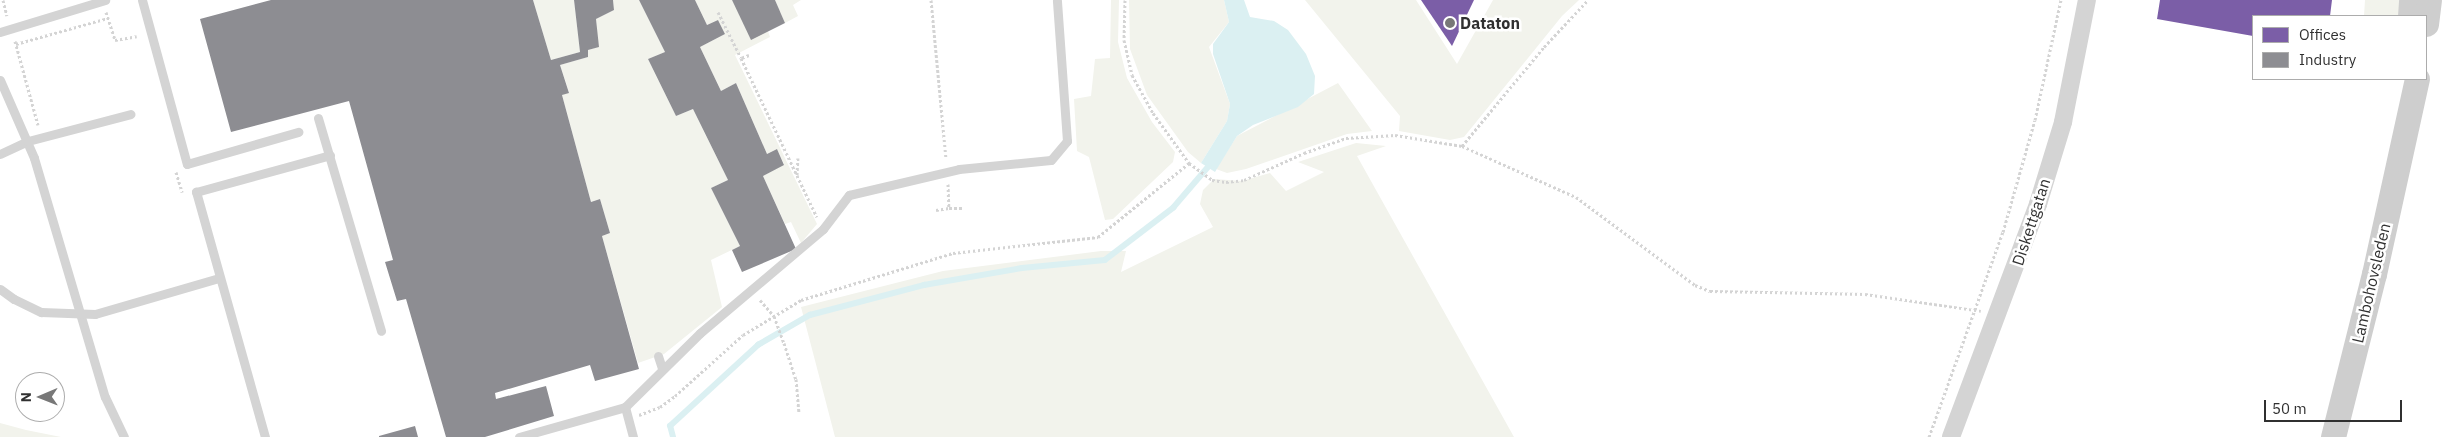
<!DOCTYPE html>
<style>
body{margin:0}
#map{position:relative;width:2442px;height:437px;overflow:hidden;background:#fff;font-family:"IBM Plex Sans",sans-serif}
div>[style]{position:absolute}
.green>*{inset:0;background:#f2f3ec}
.water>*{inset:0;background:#dbf0f2}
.offices>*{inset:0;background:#7b5ea7}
.industry>*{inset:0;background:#8d8d92}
.stream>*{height:5.5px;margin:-2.75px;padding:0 2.75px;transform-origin:2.75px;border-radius:2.75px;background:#dbf0f2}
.path>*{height:3px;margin-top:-1.5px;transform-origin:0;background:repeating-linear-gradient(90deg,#d4d4d4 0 2.5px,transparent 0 5px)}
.service>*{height:9px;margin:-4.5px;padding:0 4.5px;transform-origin:4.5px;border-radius:4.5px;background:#d4d4d4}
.minor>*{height:18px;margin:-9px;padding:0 9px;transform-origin:9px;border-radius:9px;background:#d4d4d4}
.secondary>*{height:25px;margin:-12.5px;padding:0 12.5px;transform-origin:12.5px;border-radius:12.5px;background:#cecece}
.dots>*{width:14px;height:14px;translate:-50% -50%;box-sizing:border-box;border:2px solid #fff;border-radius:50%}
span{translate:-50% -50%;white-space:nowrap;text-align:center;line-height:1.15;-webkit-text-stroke:5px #fff;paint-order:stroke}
.poi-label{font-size:16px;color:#303030;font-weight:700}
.left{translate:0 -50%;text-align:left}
.street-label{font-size:16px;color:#303030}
.legend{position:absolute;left:2252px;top:15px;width:175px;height:65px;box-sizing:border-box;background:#fff;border:1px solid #acacac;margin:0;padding:6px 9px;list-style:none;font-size:15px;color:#303030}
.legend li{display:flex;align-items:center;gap:10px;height:25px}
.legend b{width:25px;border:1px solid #acacac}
.north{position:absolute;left:15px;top:372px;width:50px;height:50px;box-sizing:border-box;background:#fff;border:1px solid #acacac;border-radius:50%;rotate:269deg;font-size:14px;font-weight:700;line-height:20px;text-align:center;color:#303030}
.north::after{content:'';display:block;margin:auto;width:18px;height:22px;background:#787878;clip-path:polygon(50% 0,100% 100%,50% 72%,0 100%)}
.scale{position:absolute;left:2264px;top:400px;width:138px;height:22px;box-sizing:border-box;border:2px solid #303030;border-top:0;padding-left:6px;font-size:15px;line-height:18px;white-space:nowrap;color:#303030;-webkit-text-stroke:4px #fff;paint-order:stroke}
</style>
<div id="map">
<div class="green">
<div style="clip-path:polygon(533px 0,574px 0,580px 52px,551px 60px)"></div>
<div style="clip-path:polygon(613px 0,639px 0,665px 52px,648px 59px,676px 116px,693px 109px,728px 180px,711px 188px,740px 246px,711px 260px,722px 307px,664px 354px,638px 363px,602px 236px,610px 233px,600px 199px,591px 202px,562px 95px,569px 92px,560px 65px,588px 57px,588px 50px,598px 47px,596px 19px,614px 10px)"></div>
<div style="clip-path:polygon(695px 0,732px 0,768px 31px,770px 37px,735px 55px,817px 224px,801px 243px,791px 222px,785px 224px,763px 176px,784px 164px,777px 149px,767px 154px,736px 83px,721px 91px,700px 47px,725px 34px,718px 20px,707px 25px)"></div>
<div style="clip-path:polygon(775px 0,801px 0,793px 5px,798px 16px,785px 23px)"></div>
<div style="clip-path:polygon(1111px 0,1119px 0,1118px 42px,1127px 78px,1152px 122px,1175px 152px,1173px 162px,1113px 219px,1105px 220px,1089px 157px,1077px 151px,1074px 99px,1091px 96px,1095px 59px,1110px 58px)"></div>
<div style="clip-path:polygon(1129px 0,1224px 0,1229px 22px,1209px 47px,1230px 104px,1227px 121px,1201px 163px,1188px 152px,1147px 95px,1130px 49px)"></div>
<div style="clip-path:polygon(1305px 0,1416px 0,1457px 64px,1493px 0,1579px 0,1562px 16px,1464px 137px,1450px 140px,1399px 131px,1400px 116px)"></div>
<div style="clip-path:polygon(2365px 0,2402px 0,2401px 16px,2364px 16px)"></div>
<div style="clip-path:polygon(1338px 83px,1372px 131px,1347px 134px,1246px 169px,1227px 173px,1216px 169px,1237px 136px)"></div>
<div style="clip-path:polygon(1356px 143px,1386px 146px,1357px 156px,1514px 437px,835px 437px,801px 307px,943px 271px,1101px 251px,1126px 251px,1121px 272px,1213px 227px,1200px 204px,1203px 190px,1214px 179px,1242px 181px,1270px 173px,1286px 191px,1324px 172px,1298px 162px)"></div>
<div style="clip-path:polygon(0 423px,26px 430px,61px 437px,0 437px)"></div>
</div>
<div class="water">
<div style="clip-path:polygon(1224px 0,1244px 0,1250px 17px,1274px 21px,1288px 30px,1306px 54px,1315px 76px,1314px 94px,1298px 107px,1253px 125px,1237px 136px,1215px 172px,1201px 163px,1227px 121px,1230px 104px,1213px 54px,1213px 44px,1229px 22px)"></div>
</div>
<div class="offices">
<div style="clip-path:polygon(1421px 0,1474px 0,1452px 46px)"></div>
<div style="clip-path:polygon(2160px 0,2332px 0,2330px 16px,2253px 16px,2253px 36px,2157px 19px)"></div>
</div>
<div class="industry">
<div style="clip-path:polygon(271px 0,533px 0,551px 60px,580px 52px,574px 0,613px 0,614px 10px,596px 19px,599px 47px,588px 50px,588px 57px,560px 65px,569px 93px,562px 95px,591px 202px,600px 199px,610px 233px,602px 236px,639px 369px,595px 381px,590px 365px,495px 393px,496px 399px,546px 386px,554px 416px,485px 437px,446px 437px,406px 299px,397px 301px,385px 262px,393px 260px,349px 101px,231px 132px,200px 19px)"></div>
<div style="clip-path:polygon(639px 0,695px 0,707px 25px,718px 20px,725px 34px,700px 47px,721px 91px,736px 83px,767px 154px,777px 149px,784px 165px,763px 176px,796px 249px,742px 272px,732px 250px,740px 246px,711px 188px,728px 180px,693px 109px,676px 116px,648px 59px,665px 52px)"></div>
<div style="clip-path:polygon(732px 0,775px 0,785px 23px,751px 40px)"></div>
<div style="clip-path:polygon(415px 426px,418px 437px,379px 437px,379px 436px)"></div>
</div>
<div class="stream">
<div style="left:673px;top:437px;width:11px;rotate:-105deg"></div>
<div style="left:670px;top:426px;width:120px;rotate:-42.6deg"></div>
<div style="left:758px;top:345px;width:60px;rotate:-30deg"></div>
<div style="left:810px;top:315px;width:118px;rotate:-14.7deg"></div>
<div style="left:924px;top:285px;width:99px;rotate:-9.8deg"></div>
<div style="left:1022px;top:268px;width:83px;rotate:-5.5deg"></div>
<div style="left:1105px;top:260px;width:86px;rotate:-37.4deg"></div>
<div style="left:1173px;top:208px;width:54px;rotate:-49.5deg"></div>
</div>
<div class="path">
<div style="left:3px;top:0;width:16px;rotate:76deg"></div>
<div style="left:931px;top:0;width:159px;rotate:84.6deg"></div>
<div style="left:1125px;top:0;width:40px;rotate:91.4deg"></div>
<div style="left:1124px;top:40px;width:36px;rotate:77deg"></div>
<div style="left:1132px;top:75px;width:43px;rotate:61.1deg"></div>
<div style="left:1153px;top:113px;width:62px;rotate:54.2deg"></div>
<div style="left:1189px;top:163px;width:29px;rotate:36deg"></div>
<div style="left:1212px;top:180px;width:14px;rotate:8deg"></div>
<div style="left:1226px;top:182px;width:18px;rotate:-6deg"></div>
<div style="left:1244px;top:180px;width:66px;rotate:-24.2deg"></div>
<div style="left:1304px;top:153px;width:45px;rotate:-19.7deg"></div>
<div style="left:1346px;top:138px;width:49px;rotate:-3.5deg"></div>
<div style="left:1395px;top:135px;width:68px;rotate:9.3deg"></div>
<div style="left:1462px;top:146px;width:129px;rotate:-50.4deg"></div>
<div style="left:1544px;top:47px;width:64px;rotate:-46.9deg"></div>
<div style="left:106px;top:12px;width:29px;rotate:72deg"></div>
<div style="left:115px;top:40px;width:22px;rotate:-10deg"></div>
<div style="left:718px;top:12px;width:51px;rotate:63.4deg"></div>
<div style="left:15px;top:41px;width:87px;rotate:74.7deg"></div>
<div style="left:16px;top:44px;width:96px;rotate:-15.8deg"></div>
<div style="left:749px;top:55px;width:9px;rotate:159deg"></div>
<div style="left:741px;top:58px;width:176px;rotate:64.5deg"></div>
<div style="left:1462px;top:146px;width:125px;rotate:24.1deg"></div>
<div style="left:1576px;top:197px;width:148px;rotate:36.5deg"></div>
<div style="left:1695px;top:285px;width:16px;rotate:22deg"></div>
<div style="left:1710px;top:291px;width:155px;rotate:1.1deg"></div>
<div style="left:1865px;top:294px;width:117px;rotate:8.3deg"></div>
<div style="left:176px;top:172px;width:21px;rotate:73deg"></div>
<div style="left:797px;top:175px;width:17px;rotate:-87deg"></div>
<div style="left:948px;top:184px;width:24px;rotate:88deg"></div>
<div style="left:949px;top:208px;width:13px"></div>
<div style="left:936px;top:210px;width:13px;rotate:-9deg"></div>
<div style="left:760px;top:300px;width:21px;rotate:49deg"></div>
<div style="left:774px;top:316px;width:29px;rotate:70deg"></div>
<div style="left:784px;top:343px;width:38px;rotate:72deg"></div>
<div style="left:796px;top:379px;width:34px;rotate:85deg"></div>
<div style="left:639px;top:415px;width:22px;rotate:-21deg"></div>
<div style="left:660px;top:407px;width:19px;rotate:-36deg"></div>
<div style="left:675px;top:396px;width:91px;rotate:-41.9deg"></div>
<div style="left:743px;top:335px;width:68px;rotate:-31.1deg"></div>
<div style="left:801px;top:300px;width:159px;rotate:-17.2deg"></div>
<div style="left:953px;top:253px;width:146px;rotate:-6.3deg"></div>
<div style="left:1098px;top:237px;width:117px;rotate:-39.1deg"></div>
<div style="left:1929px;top:437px;width:218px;rotate:-70.2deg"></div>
<div style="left:2003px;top:232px;width:116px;rotate:-74.1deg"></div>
<div style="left:2035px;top:120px;width:123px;rotate:-77.8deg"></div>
</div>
<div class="service">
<div style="left:142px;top:0;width:170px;rotate:74.7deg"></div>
<div style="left:187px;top:164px;width:116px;rotate:-16.1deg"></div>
<div style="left:0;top:32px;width:110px;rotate:-16.9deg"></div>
<div style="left:0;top:80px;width:85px;rotate:66.4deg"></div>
<div style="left:34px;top:158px;width:249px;rotate:73.5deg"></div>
<div style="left:105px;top:397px;width:44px;rotate:64.6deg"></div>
<div style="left:318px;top:118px;width:222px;rotate:73.5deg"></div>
<div style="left:0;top:154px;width:31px;rotate:-25deg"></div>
<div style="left:28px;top:141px;width:106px;rotate:-14.7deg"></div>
<div style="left:0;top:289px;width:17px;rotate:36deg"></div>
<div style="left:14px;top:299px;width:30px;rotate:26deg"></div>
<div style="left:41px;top:312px;width:54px;rotate:2.1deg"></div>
<div style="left:95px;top:314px;width:129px;rotate:-16.2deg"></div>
<div style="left:658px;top:356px;width:13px;rotate:72deg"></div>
<div style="left:625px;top:407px;width:31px;rotate:75deg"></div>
<div style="left:265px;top:437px;width:255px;rotate:-105.7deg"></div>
<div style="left:196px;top:192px;width:139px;rotate:-15.4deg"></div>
<div style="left:519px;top:437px;width:110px;rotate:-15.8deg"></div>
<div style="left:625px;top:407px;width:105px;rotate:-44.6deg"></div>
<div style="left:700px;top:333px;width:161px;rotate:-40.2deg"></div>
<div style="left:823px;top:229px;width:43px;rotate:-52.6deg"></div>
<div style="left:849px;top:195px;width:113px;rotate:-13.3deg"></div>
<div style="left:959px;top:169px;width:92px;rotate:-5.6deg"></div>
<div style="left:1051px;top:160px;width:25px;rotate:-50deg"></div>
<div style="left:1067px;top:141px;width:141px;rotate:-94.1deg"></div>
</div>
<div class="minor">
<div style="left:1951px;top:437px;width:249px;rotate:-69.5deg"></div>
<div style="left:2038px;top:204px;width:86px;rotate:-73deg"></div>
<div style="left:2063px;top:122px;width:124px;rotate:-78.9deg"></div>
</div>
<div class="secondary">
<div style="left:2410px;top:16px;width:16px;rotate:-86deg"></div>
<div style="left:2426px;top:24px;width:24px;rotate:-83deg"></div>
<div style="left:2333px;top:437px;width:168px;rotate:-75.9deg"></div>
<div style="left:2374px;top:274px;width:200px;rotate:-77.6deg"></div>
</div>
<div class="dots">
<div style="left:1450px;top:23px;background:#787878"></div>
</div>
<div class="poi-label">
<span class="left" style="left:1460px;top:23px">Dataton</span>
</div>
<div class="street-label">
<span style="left:2031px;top:222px;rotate:-72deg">Diskettgatan</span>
<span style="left:2371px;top:283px;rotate:-77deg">Lambohovsleden</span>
</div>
<ul class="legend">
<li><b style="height:14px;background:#7b5ea7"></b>Offices</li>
<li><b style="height:14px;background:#8d8d92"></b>Industry</li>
</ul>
<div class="north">N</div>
<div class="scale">50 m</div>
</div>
